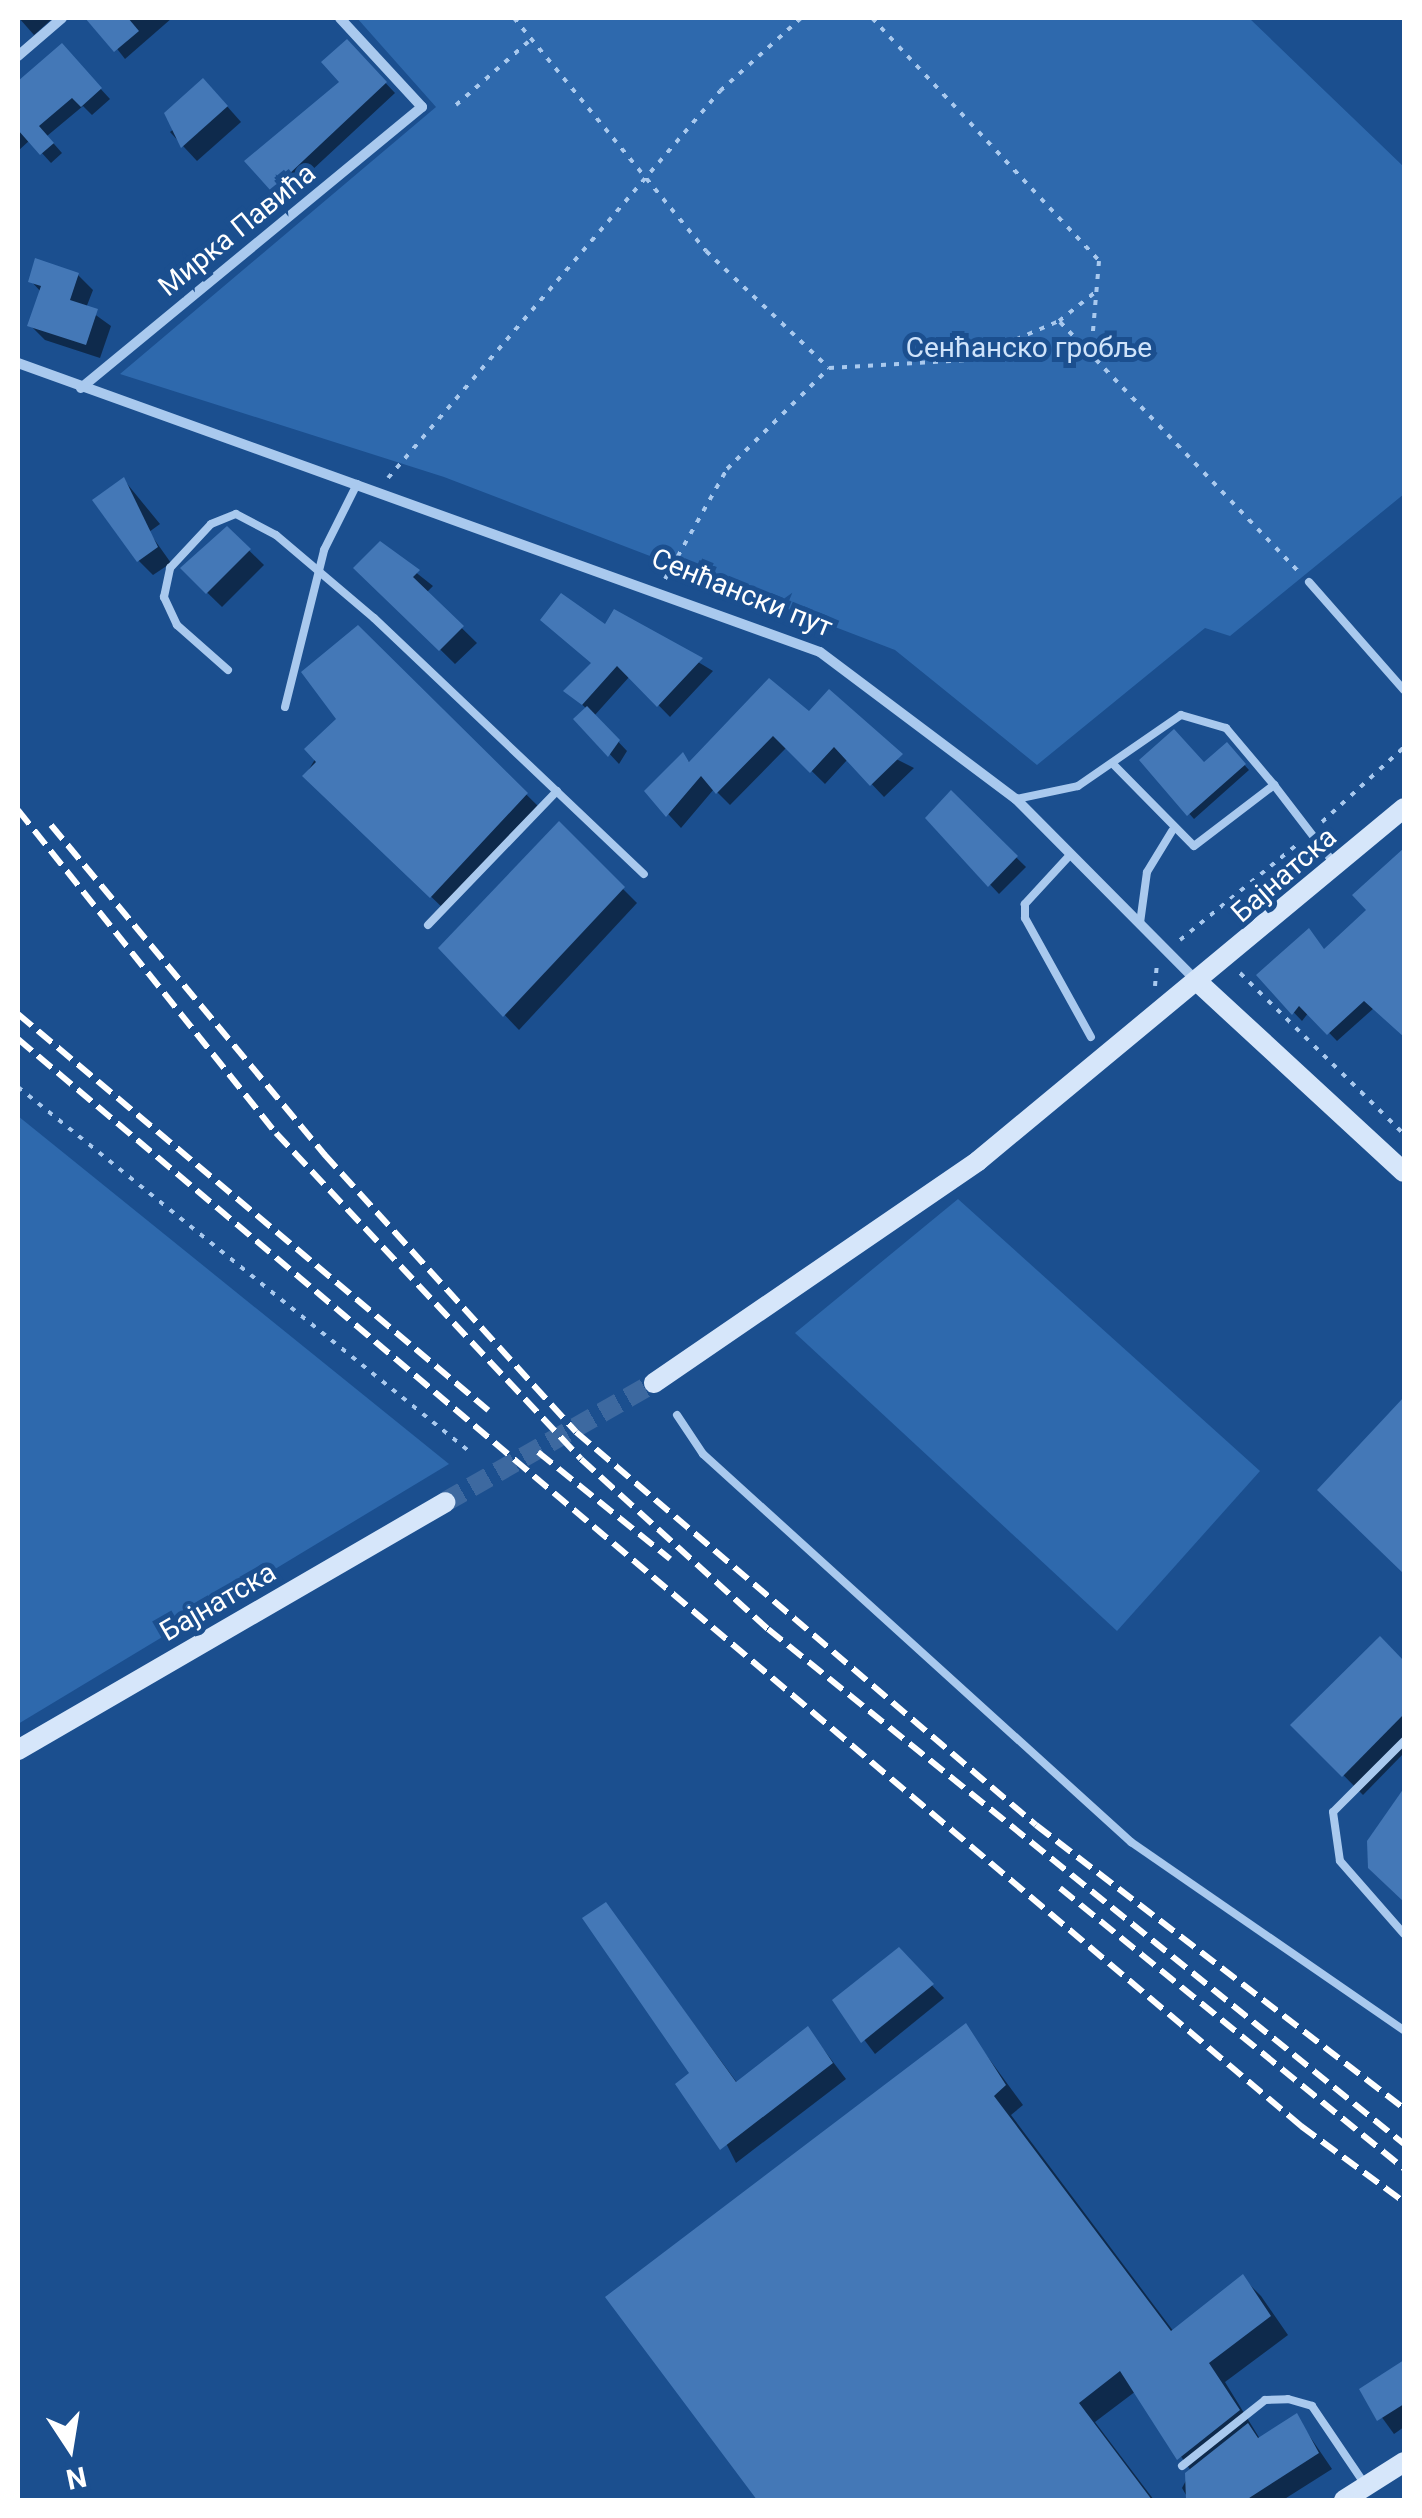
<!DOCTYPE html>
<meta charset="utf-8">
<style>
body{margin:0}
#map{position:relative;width:1422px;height:2518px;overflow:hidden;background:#1b4f8f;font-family:Roboto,sans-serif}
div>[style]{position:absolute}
.green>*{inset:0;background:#2e69ad}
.shadow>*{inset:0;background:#0007}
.building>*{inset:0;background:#4478b7}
.secondary-tunnel>*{height:20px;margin-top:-10px;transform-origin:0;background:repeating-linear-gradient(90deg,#3d69a0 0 20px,transparent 0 30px)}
.path>*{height:4px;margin-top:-2px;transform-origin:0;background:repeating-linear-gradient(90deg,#a9c9ee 0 5px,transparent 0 13px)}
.lane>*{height:8px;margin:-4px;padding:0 4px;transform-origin:4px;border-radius:4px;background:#a9c9ee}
.street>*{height:10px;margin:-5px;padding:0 5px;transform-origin:5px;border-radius:5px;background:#a9c9ee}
.secondary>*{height:20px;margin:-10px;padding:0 10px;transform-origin:10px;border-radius:10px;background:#d6e6fa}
.rail>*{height:6px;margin-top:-3px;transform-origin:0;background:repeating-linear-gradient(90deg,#fff 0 18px,transparent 0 26px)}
span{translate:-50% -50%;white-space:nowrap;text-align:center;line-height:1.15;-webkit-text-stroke:10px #1b4f8f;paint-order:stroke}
.street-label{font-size:28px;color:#fff}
.park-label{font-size:28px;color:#cfe3fa}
.frame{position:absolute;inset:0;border:20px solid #fff;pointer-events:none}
.north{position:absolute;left:20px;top:2398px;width:100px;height:100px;-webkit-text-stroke:8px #1b4f8f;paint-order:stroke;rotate:168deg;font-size:28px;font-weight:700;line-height:40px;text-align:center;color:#fff}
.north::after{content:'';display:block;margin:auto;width:35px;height:45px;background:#fff;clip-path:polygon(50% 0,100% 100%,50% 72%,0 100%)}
</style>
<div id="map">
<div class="green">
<div style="clip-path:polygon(357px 18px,1249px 18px,1404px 167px,1404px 494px,1230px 636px,1205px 628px,1037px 765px,895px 650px,444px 477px,120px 374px,436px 107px)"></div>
<div style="clip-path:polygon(18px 1116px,449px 1464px,18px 1724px)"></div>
<div style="clip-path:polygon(958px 1199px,1260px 1471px,1117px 1631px,795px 1333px)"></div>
</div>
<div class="shadow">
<div style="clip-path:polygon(19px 18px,53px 18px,34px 35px)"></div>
<div style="clip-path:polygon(93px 18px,172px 18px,125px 59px)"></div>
<div style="clip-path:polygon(347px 42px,395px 93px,282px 198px,247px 161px,342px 82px)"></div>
<div style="clip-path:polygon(62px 47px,110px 99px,92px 115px,83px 106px,47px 136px,62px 153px,51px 163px,30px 140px,18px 151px,18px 85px)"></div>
<div style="clip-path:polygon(218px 96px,241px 122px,197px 161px,170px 132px)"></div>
<div style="clip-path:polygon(78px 275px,93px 290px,86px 308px,111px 326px,100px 358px,45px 340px,30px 325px,41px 292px,31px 281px)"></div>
<div style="clip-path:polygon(124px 480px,160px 524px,149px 532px,171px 563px,153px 575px,139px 561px)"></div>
<div style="clip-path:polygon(227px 529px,264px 565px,222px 607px,183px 569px)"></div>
<div style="clip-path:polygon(380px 544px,433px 586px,426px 593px,477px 643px,455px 664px,357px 568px)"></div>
<div style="clip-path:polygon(615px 612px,713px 671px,670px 717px,630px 676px,594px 716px,627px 751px,619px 764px,577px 719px,587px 709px,567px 691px,594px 664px)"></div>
<div style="clip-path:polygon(358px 629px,541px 809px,446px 911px,305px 776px,339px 719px)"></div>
<div style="clip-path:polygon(809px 715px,914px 768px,884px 797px,848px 759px,825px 784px,787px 747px,730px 805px,714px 789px,681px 828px,647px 791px,683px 755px,691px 764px)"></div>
<div style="clip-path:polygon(1227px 746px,1249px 770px,1194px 819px,1142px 760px,1204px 765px)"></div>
<div style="clip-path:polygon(951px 794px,1026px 867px,999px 894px,928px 818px)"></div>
<div style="clip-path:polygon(559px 825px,637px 903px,519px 1030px,441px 948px)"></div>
<div style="clip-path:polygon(1404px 854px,1404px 1034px,1374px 1008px,1337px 1041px,1309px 1012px,1302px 1021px,1259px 976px,1325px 951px,1369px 910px,1355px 896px)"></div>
<div style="clip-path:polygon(1404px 1401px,1404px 1571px,1321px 1490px)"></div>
<div style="clip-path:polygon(1380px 1639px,1404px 1664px,1404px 1753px,1363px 1795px,1294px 1725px)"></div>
<div style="clip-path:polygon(606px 1905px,738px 2084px,808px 2029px,846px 2079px,736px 2163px)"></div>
<div style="clip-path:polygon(901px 1953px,944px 1998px,875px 2054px,835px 2001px)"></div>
<div style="clip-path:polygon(965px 2026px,1023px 2105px,1011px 2115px,1174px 2332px,1242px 2277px,1261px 2296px,1288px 2335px,1225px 2382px,1260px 2439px,1296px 2416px,1332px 2469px,1283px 2500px,1189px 2500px,1182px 2488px,1191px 2471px,1136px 2391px,1095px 2422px,1154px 2500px,760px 2500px,608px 2298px)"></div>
<div style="clip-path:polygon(1404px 2363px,1404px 2427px,1394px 2434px,1362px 2390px)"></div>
</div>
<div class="building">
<div style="clip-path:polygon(85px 18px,128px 18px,139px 31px,114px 52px)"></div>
<div style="clip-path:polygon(347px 39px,387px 82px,271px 191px,244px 161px,339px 82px,321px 62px)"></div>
<div style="clip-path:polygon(62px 43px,102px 88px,81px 107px,72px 98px,39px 126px,54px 143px,40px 155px,18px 130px,18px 81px)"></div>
<div style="clip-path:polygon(203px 78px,228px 106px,181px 148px,164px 113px)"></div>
<div style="clip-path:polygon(35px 258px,79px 273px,70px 300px,98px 309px,86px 345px,27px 326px,41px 286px,28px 282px)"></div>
<div style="clip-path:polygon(124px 477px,158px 547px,137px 562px,92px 500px)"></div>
<div style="clip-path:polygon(227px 526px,251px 549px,206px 594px,180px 568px)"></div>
<div style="clip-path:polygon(380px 541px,420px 570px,413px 577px,464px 626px,439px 651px,353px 568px)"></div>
<div style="clip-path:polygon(561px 593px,605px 624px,614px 609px,703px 658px,657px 707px,617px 666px,582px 705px,563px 691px,591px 663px,540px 620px)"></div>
<div style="clip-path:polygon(358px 625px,528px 793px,430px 898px,302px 776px,316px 762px,304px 749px,336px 719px,301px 672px)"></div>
<div style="clip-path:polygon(769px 678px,809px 711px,829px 689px,903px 754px,870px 786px,834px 747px,810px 773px,773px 736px,716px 794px,701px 776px,666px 817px,644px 791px,683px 752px,689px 762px)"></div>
<div style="clip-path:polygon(587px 706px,620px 740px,608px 757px,573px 719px)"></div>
<div style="clip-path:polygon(1174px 729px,1204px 762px,1227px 742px,1246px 764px,1187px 816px,1139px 760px)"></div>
<div style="clip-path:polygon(951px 790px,1018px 856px,988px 887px,925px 818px)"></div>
<div style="clip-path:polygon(559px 821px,625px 887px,503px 1017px,438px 948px)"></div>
<div style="clip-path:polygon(1404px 848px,1404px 1037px,1364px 1001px,1327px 1035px,1299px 1006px,1292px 1015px,1256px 975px,1309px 928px,1324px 949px,1366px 910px,1352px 895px)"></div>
<div style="clip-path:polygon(1404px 1397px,1404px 1574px,1317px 1490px)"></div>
<div style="clip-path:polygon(1380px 1636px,1404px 1661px,1404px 1714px,1342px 1777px,1290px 1725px)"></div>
<div style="clip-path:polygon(1404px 1788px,1404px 1902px,1368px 1868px,1367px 1841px)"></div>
<div style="clip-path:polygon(606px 1902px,736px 2082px,808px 2026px,833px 2063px,720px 2150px,675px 2084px,689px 2073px,582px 1918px)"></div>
<div style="clip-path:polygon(899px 1947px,934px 1984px,861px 2043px,832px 2000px)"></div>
<div style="clip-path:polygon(966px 2023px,1006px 2085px,994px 2096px,1171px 2331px,1243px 2274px,1271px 2316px,1209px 2363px,1240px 2410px,1177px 2460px,1120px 2371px,1079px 2403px,1152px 2500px,757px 2500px,605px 2297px)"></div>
<div style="clip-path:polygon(1404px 2360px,1404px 2404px,1377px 2421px,1359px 2389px)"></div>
<div style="clip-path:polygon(1297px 2413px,1319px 2453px,1246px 2500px,1186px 2500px,1185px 2473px,1248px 2423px,1258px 2438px)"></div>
</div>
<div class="secondary-tunnel">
<div style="left:445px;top:1502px;width:241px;rotate:-29.7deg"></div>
</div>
<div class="path">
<div style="left:514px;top:18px;width:302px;rotate:50.5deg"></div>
<div style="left:706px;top:251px;width:170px;rotate:43.6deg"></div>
<div style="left:872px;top:18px;width:333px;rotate:46.9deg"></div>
<div style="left:1099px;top:261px;width:93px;rotate:94.9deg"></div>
<div style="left:456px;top:105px;width:96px;rotate:-41.2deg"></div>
<div style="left:1060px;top:322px;width:346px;rotate:46.3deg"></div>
<div style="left:388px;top:478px;width:510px;rotate:-49.37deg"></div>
<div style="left:720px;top:91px;width:109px;rotate:-42deg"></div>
<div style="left:665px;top:579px;width:126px;rotate:-60.6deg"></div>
<div style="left:727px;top:469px;width:144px;rotate:-44.7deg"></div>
<div style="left:829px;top:368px;width:139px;rotate:-3.3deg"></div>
<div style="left:968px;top:360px;width:99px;rotate:-23.2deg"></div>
<div style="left:1059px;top:321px;width:50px;rotate:-38.5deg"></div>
<div style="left:1322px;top:822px;width:111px;rotate:-42.4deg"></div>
<div style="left:1180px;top:940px;width:155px;rotate:-39.2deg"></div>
<div style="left:1240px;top:973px;width:230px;rotate:44.5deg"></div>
<div style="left:1155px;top:986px;width:24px;rotate:-85deg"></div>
<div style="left:18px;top:1087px;width:581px;rotate:38.92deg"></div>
</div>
<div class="lane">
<div style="left:1309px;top:582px;width:144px;rotate:48.7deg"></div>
<div style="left:228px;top:670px;width:68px;rotate:-138.6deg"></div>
<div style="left:177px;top:625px;width:31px;rotate:-115deg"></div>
<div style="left:164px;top:597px;width:30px;rotate:-78deg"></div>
<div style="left:170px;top:568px;width:60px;rotate:-47deg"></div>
<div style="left:211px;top:524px;width:27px;rotate:-22deg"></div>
<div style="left:236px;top:514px;width:45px;rotate:27.7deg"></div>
<div style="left:276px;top:535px;width:128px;rotate:40.3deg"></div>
<div style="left:374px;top:618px;width:372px;rotate:43.5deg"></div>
<div style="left:285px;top:707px;width:162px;rotate:-76deg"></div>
<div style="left:324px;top:550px;width:74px;rotate:-63.4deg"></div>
<div style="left:1113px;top:764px;width:115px;rotate:45.4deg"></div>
<div style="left:1194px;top:846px;width:101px;rotate:-37.3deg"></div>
<div style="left:1274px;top:785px;width:97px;rotate:52.5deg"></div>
<div style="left:1016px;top:799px;width:63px;rotate:-11.8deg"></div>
<div style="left:1078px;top:786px;width:125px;rotate:-34.6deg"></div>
<div style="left:1181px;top:715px;width:47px;rotate:16.1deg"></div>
<div style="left:1226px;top:728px;width:75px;rotate:49.9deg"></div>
<div style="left:1070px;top:855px;width:67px;rotate:132.6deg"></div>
<div style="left:1025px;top:904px;width:14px;rotate:90deg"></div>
<div style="left:1025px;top:918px;width:136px;rotate:61deg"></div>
<div style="left:1140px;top:923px;width:51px;rotate:-82.2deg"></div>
<div style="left:1147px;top:872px;width:48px;rotate:-58.6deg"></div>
<div style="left:428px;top:925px;width:186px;rotate:-46.1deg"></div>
<div style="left:677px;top:1415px;width:47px;rotate:56.3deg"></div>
<div style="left:703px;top:1454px;width:578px;rotate:42.19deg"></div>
<div style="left:1131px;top:1842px;width:331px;rotate:34.6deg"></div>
<div style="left:1404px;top:1741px;width:100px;rotate:135deg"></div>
<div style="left:1333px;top:1812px;width:49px;rotate:81.9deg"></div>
<div style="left:1340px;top:1861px;width:97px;rotate:48.8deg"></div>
<div style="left:1182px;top:2466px;width:106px;rotate:-38.5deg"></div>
<div style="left:1265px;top:2400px;width:23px;rotate:-2deg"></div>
<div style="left:1288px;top:2399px;width:25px;rotate:16deg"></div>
<div style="left:1312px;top:2406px;width:93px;rotate:56deg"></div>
</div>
<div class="street">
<div style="left:18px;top:56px;width:58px;rotate:-40.8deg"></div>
<div style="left:18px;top:363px;width:852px;rotate:19.82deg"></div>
<div style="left:820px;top:652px;width:245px;rotate:36.9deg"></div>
<div style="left:1016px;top:799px;width:255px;rotate:45.2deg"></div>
<div style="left:81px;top:388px;width:442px;rotate:-39.5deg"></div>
<div style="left:422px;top:107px;width:121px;rotate:-132.7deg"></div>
</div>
<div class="secondary">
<div style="left:1200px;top:984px;width:277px;rotate:42.7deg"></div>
<div style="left:654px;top:1383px;width:393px;rotate:-34.4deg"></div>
<div style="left:978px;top:1161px;width:553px;rotate:-39.65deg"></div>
<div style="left:18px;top:1750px;width:494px;rotate:-30.1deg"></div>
<div style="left:1344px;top:2500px;width:71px;rotate:-32.3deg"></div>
</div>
<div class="rail">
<div style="left:18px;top:810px;width:413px;rotate:51.4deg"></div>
<div style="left:276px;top:1133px;width:446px;rotate:46.9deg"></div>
<div style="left:581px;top:1459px;width:253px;rotate:42.3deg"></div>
<div style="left:768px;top:1629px;width:818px;rotate:39deg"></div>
<div style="left:51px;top:825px;width:428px;rotate:50.3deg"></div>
<div style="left:324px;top:1154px;width:375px;rotate:47.8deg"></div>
<div style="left:576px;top:1432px;width:605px;rotate:40.51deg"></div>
<div style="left:1036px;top:1825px;width:464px;rotate:37.6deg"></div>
<div style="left:18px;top:1014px;width:615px;rotate:40.12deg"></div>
<div style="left:18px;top:1039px;width:1682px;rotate:40.27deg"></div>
<div style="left:1301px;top:2126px;width:128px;rotate:36.4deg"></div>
<div style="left:538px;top:1452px;width:170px;rotate:39deg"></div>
<div style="left:1060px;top:1888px;width:444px;rotate:39.2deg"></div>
</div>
<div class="street-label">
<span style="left:237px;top:230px;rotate:-39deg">Мирка Павића</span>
<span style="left:742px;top:593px;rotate:22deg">Сенћански пут</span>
<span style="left:1284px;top:875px;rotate:-41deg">Бајнатска</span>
<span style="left:218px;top:1602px;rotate:-30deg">Бајнатска</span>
</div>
<div class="park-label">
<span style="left:1029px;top:348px">Сенћанско гробље</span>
</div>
<div class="frame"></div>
<div class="north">N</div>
</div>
